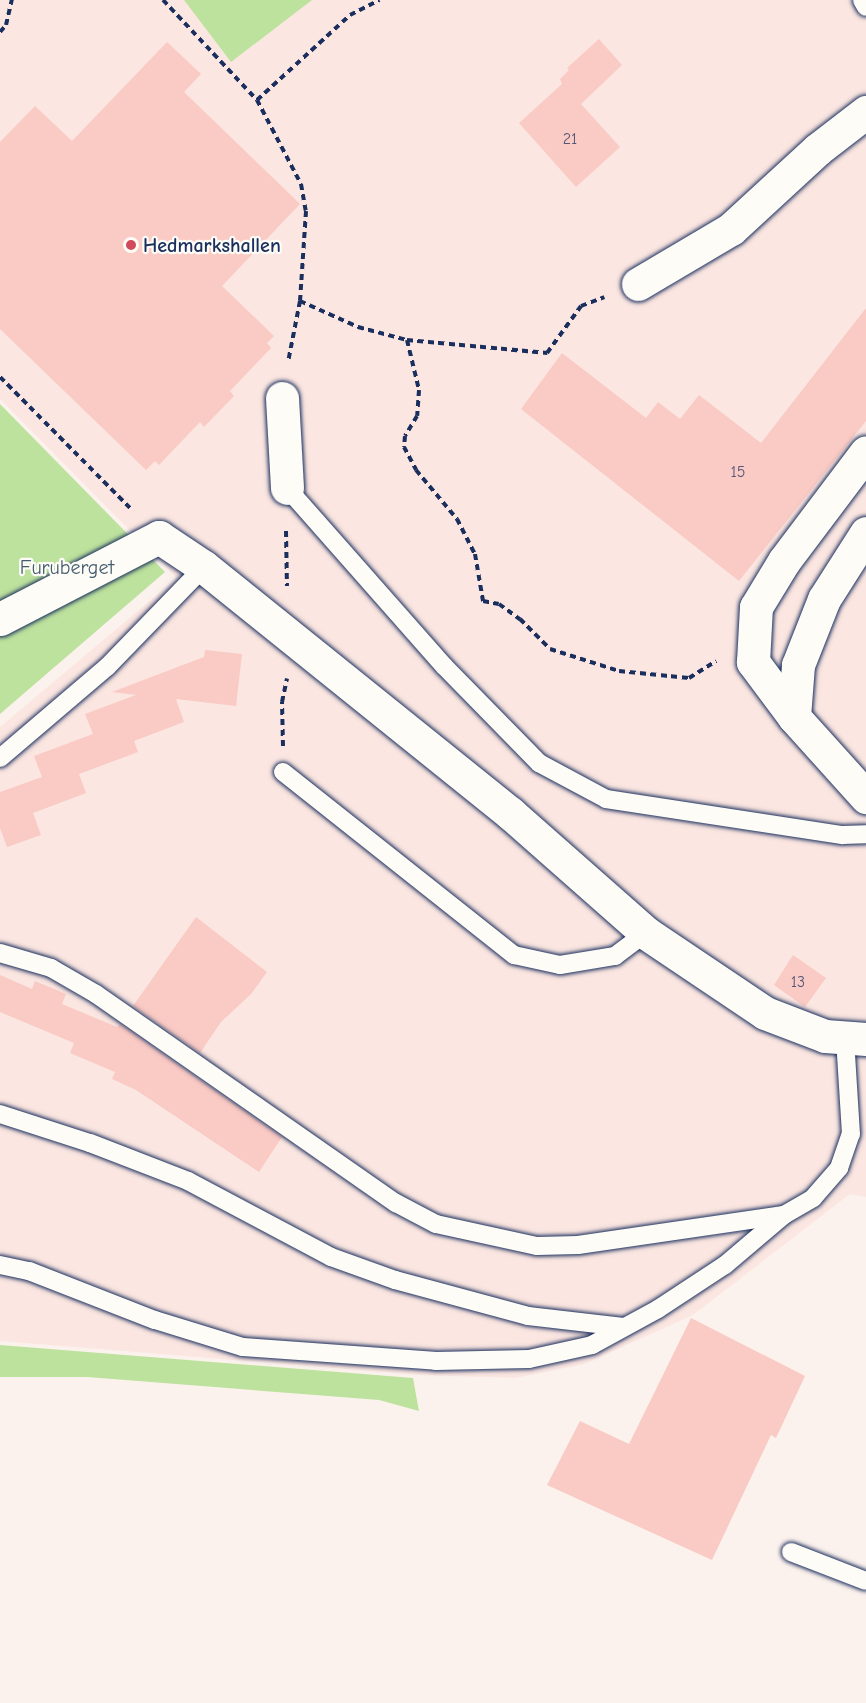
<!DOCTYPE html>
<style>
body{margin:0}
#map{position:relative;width:866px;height:1703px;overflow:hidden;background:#fcf2ed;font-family:"Comic Neue",sans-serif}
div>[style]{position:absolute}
.built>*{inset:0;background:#fbe6e1}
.green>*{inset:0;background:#bde29d}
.building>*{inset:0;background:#facac4}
.path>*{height:4px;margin-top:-2px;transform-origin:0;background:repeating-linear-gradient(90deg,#1b2f5e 0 6px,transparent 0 10.5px)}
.roads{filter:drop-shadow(0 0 2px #1b2f5e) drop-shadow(0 0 2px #1b2f5e)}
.service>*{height:18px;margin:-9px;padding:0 9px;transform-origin:9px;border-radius:9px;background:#fdfcf7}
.minor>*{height:33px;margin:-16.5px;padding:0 16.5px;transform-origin:16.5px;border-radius:16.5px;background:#fdfcf7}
.dots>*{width:16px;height:16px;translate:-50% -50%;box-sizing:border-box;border:3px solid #fdfcf7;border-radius:50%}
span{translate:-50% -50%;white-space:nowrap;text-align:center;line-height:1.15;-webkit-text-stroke:4.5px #fdfcf7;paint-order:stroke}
.number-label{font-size:16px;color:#535678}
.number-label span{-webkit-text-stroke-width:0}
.poi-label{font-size:20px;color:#1b2f5e;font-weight:700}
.left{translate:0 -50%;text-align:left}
.park-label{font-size:20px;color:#445c6e}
</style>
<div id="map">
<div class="built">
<div style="clip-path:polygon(0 0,866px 0,866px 1197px,850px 1194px,693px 1315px,584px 1364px,515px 1378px,421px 1375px,0 1341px,0 727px,177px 578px,0 399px)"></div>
</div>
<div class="green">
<div style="clip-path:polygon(184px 0,312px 0,231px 62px)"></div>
<div style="clip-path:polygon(0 404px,165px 572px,0 714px)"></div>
<div style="clip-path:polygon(0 1345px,413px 1378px,419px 1411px,379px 1400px,87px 1377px,0 1377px)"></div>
</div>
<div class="building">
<div style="clip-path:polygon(599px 39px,622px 65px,581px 104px,620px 147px,576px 187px,519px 123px,562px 84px,560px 79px,569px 70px,567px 68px)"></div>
<div style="clip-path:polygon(167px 42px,201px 74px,184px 92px,300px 204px,222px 286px,274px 336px,267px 343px,271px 348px,230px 391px,234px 396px,204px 427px,200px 422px,159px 465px,155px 461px,146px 470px,0 329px,0 142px,35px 106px,72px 141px)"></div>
<div style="clip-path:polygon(866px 308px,866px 421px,739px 581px,521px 409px,562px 353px,646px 418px,658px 402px,680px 419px,699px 395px,761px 443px)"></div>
<div style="clip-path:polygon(205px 650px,242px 654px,236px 706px,176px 699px,184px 722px,134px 741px,138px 752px,79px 774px,86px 793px,33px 813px,41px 835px,7px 847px,0 828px,0 792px,42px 777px,34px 756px,93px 734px,85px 714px,136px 695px,112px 692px,204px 657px)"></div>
<div style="clip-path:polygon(196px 917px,267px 972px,251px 994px,221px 1022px,200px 1053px,133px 1006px)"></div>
<div style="clip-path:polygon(793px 955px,826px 978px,805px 1007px,774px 985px)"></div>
<div style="clip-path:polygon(0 975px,32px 989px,35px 981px,66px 994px,62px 1004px,117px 1027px,120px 1024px,282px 1137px,259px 1172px,136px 1090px,112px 1079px,115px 1072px,70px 1053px,74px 1043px,0 1012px)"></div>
<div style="clip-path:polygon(691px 1318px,805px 1376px,776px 1438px,771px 1435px,712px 1560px,547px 1485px,580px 1421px,629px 1444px)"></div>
</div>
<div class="path">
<div style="left:163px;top:0;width:137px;rotate:46.8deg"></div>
<div style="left:257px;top:100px;width:95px;rotate:62.4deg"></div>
<div style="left:301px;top:184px;width:27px;rotate:80deg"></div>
<div style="left:306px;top:211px;width:90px;rotate:93.8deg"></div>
<div style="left:300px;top:301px;width:62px;rotate:101.1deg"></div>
<div style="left:0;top:32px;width:9px;rotate:-49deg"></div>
<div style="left:6px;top:25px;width:26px;rotate:-77deg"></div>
<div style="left:257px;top:100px;width:126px;rotate:-42.4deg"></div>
<div style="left:350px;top:15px;width:33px;rotate:-27deg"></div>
<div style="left:300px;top:301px;width:64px;rotate:24.1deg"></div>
<div style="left:358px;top:327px;width:51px;rotate:14.9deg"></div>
<div style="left:407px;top:340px;width:141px;rotate:5.3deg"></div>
<div style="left:547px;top:353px;width:58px;rotate:-54.1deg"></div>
<div style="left:581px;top:306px;width:25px;rotate:-21deg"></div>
<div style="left:407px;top:340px;width:51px;rotate:76.5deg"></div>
<div style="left:419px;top:390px;width:26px;rotate:94deg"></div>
<div style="left:417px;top:416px;width:23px;rotate:121deg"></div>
<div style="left:405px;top:436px;width:11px;rotate:95deg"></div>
<div style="left:404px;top:447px;width:26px;rotate:62deg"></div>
<div style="left:416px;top:470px;width:64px;rotate:50.1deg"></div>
<div style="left:457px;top:519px;width:39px;rotate:63deg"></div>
<div style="left:475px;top:554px;width:48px;rotate:80.3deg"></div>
<div style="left:483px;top:601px;width:16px;rotate:11deg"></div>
<div style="left:499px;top:604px;width:26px;rotate:36deg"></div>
<div style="left:520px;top:619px;width:42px;rotate:45deg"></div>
<div style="left:550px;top:649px;width:72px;rotate:17.7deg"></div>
<div style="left:619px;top:671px;width:70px;rotate:5.7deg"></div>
<div style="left:689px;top:678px;width:32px;rotate:-32deg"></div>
<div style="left:0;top:377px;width:189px;rotate:45.2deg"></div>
<div style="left:286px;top:531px;width:55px;rotate:89deg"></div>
<div style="left:283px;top:746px;width:44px;rotate:-91.3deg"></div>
<div style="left:282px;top:702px;width:24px;rotate:-78deg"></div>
</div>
<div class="roads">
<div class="service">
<div style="left:862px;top:0;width:8px;rotate:60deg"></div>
<div style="left:287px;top:488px;width:237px;rotate:48.6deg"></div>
<div style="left:444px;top:666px;width:136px;rotate:45.6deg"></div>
<div style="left:539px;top:763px;width:76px;rotate:28.2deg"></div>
<div style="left:606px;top:799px;width:239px;rotate:8.7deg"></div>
<div style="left:842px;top:835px;width:24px;rotate:-2deg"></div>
<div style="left:0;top:758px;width:140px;rotate:-40.4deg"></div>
<div style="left:107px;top:667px;width:139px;rotate:-45.9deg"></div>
<div style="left:283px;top:772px;width:295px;rotate:38.4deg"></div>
<div style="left:514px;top:955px;width:47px;rotate:12.3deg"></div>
<div style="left:560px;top:965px;width:56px;rotate:-9.3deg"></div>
<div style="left:615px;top:956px;width:39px;rotate:-37deg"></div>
<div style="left:0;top:953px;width:53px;rotate:16.4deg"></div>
<div style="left:51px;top:968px;width:52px;rotate:30deg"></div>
<div style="left:96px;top:994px;width:366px;rotate:34.9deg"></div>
<div style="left:396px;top:1203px;width:45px;rotate:27.7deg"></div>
<div style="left:436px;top:1224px;width:103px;rotate:12.3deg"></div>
<div style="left:537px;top:1246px;width:41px;rotate:-1.4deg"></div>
<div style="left:578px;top:1245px;width:208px;rotate:-8.3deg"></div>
<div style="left:784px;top:1215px;width:34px;rotate:-30deg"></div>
<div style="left:813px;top:1198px;width:40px;rotate:-49deg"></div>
<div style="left:839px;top:1168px;width:36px;rotate:-71deg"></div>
<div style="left:851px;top:1134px;width:96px;rotate:-93.6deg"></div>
<div style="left:0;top:1114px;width:95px;rotate:17.9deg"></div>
<div style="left:90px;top:1143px;width:105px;rotate:21.2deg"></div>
<div style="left:188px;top:1181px;width:162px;rotate:28deg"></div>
<div style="left:331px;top:1257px;width:68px;rotate:19.8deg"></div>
<div style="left:395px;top:1280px;width:138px;rotate:15.1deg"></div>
<div style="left:528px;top:1316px;width:96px;rotate:6.6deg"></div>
<div style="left:0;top:1265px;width:30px;rotate:12deg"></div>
<div style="left:29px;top:1271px;width:135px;rotate:21.3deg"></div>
<div style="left:155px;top:1320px;width:92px;rotate:17.1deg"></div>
<div style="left:243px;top:1347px;width:194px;rotate:4.1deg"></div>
<div style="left:436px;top:1361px;width:93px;rotate:-1.2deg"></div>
<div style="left:529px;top:1359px;width:65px;rotate:-12.5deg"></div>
<div style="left:592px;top:1345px;width:75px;rotate:-28.6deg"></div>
<div style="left:658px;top:1309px;width:80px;rotate:-33.3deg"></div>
<div style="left:725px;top:1265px;width:77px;rotate:-40.3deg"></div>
<div style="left:791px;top:1552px;width:80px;rotate:21.1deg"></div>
</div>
<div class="minor">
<div style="left:638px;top:284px;width:108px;rotate:-30.6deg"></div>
<div style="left:731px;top:229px;width:118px;rotate:-42.6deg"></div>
<div style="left:818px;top:149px;width:61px;rotate:-37.6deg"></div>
<div style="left:282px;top:398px;width:90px;rotate:86.8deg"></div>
<div style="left:866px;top:533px;width:78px;rotate:122.5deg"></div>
<div style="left:824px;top:599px;width:71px;rotate:111.5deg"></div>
<div style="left:798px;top:665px;width:52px;rotate:94.4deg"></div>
<div style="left:794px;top:717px;width:108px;rotate:48deg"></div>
<div style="left:0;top:619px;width:179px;rotate:-27.3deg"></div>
<div style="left:159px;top:537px;width:54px;rotate:33.7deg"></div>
<div style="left:204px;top:567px;width:393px;rotate:38.8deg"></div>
<div style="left:510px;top:813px;width:181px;rotate:41.4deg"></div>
<div style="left:646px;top:933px;width:143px;rotate:33.9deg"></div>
<div style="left:765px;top:1013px;width:64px;rotate:21deg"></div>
<div style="left:825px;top:1036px;width:41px;rotate:4.2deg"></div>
<div style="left:794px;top:717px;width:69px;rotate:-126.7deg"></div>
<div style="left:753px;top:662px;width:55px;rotate:-86.9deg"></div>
<div style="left:756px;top:607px;width:54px;rotate:-58.7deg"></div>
<div style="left:784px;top:561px;width:136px;rotate:-53deg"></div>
</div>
</div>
<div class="dots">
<div style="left:131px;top:245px;background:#d1495b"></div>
</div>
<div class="number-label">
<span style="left:570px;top:139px">21</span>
<span style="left:738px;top:472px">15</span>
<span style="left:798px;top:982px">13</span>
</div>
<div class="poi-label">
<span class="left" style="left:143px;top:245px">Hedmarkshallen</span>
</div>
<div class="park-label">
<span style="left:67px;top:567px">Furuberget</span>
</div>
</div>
